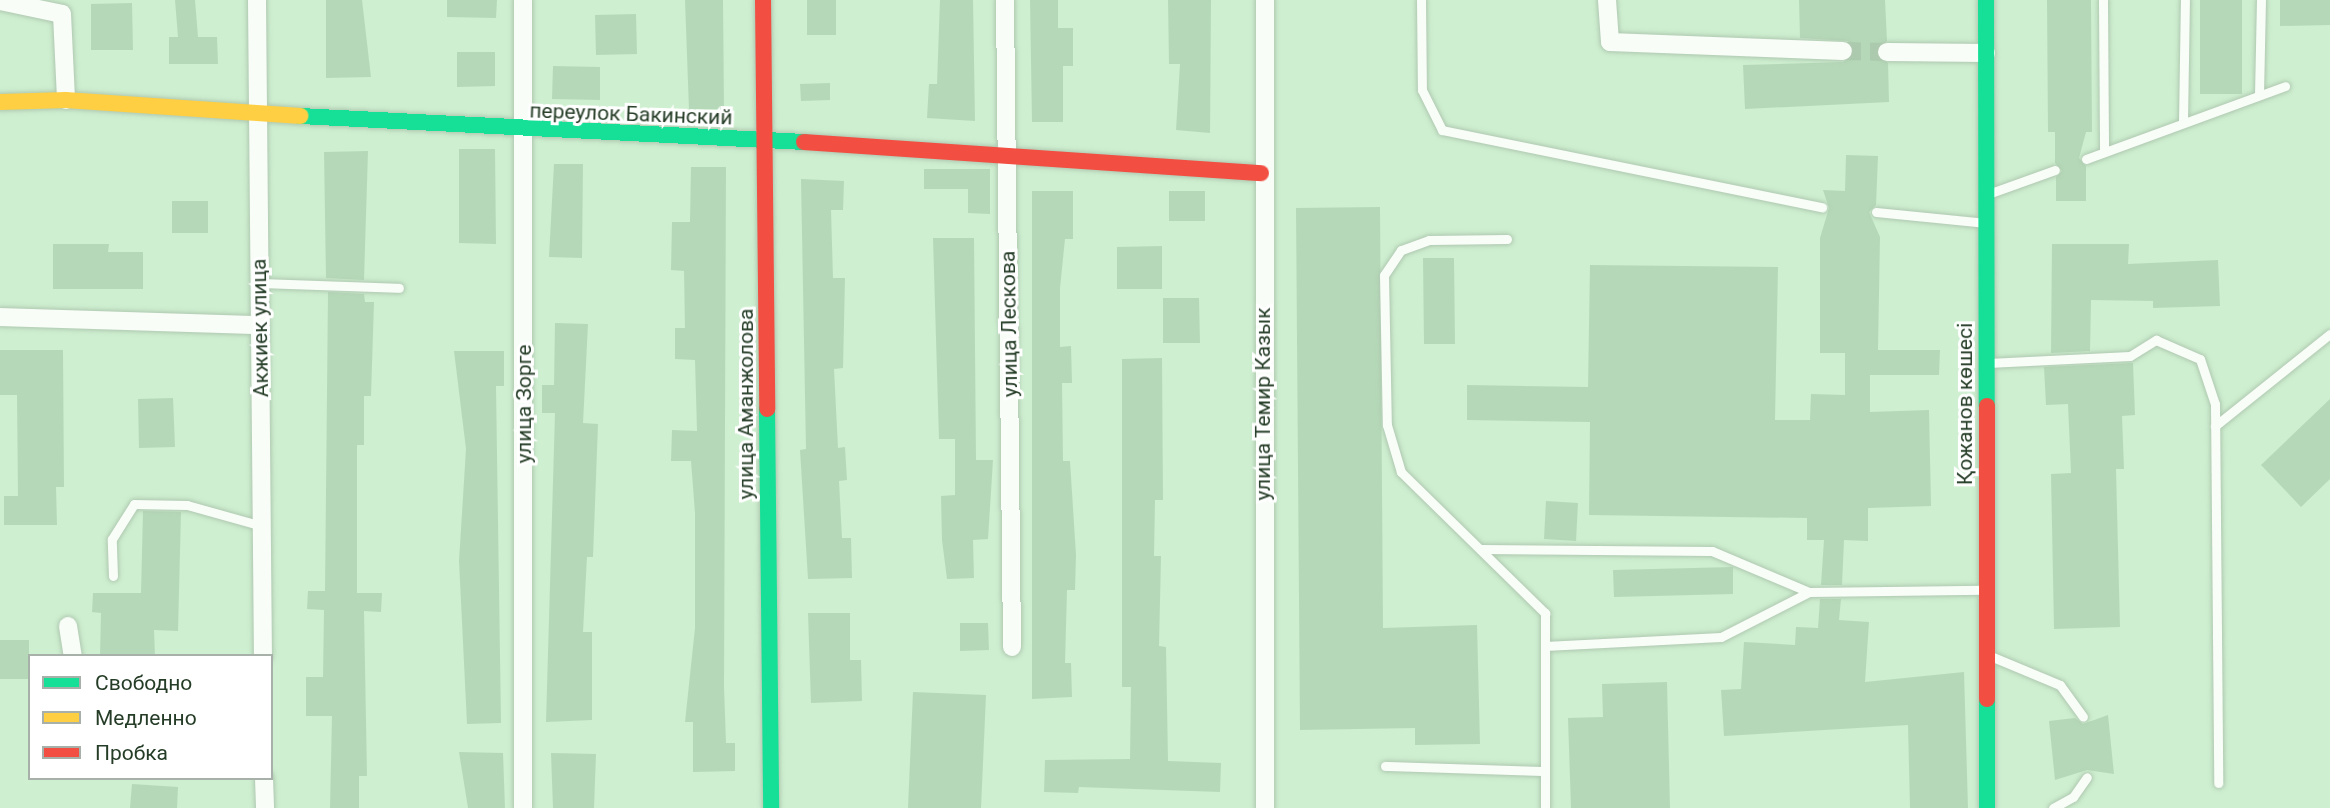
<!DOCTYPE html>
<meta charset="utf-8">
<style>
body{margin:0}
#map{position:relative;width:2330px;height:808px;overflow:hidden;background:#ceefd0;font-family:Roboto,sans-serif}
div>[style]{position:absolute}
.building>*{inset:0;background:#b5d9b8}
.street-tunnel>*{height:18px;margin-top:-9px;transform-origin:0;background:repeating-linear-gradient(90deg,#accbae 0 18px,transparent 0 27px)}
.roads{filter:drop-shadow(0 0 2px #afc8b0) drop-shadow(0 0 2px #afc8b0)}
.lane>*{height:9px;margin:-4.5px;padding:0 4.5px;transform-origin:4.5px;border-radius:4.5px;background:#f8fdf8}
.street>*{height:18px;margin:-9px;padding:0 9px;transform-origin:9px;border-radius:9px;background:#f8fdf8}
.fast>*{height:16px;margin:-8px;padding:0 8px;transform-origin:8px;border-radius:8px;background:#16e098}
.slow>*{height:16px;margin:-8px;padding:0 8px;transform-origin:8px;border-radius:8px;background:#ffcf43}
.jam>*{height:16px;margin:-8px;padding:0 8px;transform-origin:8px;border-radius:8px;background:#f24e42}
span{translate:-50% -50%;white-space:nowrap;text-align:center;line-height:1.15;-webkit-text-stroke:6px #fff;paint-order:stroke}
.street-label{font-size:21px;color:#253d27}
.legend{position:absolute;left:28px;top:654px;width:245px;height:126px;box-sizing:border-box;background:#fff;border:2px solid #a8b1a9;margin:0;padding:9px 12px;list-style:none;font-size:21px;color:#253d27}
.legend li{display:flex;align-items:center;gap:14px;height:35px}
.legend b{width:35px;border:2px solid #a8b1a9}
</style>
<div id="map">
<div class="building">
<div style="clip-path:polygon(175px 0,195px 0,198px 37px,217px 37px,218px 64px,169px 64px,169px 37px,178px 37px)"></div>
<div style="clip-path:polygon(326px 0,362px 0,371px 77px,326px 78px)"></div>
<div style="clip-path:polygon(447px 0,497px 0,496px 18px,447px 17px)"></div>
<div style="clip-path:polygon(685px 0,723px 0,724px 109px,689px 110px)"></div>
<div style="clip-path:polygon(807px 0,836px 0,836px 35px,807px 35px)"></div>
<div style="clip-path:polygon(940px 0,973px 0,975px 121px,927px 118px,929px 84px,937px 84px)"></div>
<div style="clip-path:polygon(1030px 0,1058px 0,1058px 28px,1073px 28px,1073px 66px,1063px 66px,1063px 122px,1032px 122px)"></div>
<div style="clip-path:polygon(1168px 0,1211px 0,1210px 133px,1176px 130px,1180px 64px,1169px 64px)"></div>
<div style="clip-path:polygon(1799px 0,1885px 0,1887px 41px,1876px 53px,1888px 63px,1889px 102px,1745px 109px,1743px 65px,1843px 62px,1853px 56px,1848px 41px,1800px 38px)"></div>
<div style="clip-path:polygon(2047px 0,2091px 0,2092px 132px,2086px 132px,2079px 158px,2086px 166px,2086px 201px,2056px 201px,2056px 177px,2062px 171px,2055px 163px,2055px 132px,2048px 132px)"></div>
<div style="clip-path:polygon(2200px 0,2242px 0,2242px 94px,2200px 94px)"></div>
<div style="clip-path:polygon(2280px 0,2330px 0,2330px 25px,2280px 26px)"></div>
<div style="clip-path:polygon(132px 3px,133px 50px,91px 50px,91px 4px)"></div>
<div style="clip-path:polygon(636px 14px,637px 54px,596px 55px,595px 15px)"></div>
<div style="clip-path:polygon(457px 52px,495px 52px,495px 86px,457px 87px)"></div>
<div style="clip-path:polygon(553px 66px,600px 67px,600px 100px,552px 99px)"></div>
<div style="clip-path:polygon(830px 83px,830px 100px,801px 101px,800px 84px)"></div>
<div style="clip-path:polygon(459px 149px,495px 149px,496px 244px,459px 243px)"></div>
<div style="clip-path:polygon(368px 151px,364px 280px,326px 278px,324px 152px)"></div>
<div style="clip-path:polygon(1846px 155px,1878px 156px,1876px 205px,1869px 212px,1880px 237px,1878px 350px,1940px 350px,1939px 375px,1870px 375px,1870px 412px,1929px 410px,1931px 506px,1868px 508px,1868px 541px,1844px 540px,1842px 585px,1821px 585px,1824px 540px,1807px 540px,1807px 518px,1589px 515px,1590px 422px,1467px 420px,1467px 385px,1588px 387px,1590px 265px,1778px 267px,1775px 420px,1810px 420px,1811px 394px,1845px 395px,1845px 353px,1820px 353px,1820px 238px,1829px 208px,1823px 190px,1845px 191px)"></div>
<div style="clip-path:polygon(554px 164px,583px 164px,582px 258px,549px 257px)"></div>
<div style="clip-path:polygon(691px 167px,726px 167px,724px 687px,726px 743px,735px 743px,735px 771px,693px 772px,693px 722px,685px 722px,695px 628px,695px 513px,691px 461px,671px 461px,672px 430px,697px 431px,695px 360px,675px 359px,675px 328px,685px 328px,684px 271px,671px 270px,672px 222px,690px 222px)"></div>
<div style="clip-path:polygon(924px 169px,990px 169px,990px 214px,968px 213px,968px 189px,924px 189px)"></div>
<div style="clip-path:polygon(801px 179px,844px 181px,843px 210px,831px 210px,833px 278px,845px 278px,843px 368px,834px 369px,838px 448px,845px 447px,847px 480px,839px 481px,842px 538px,851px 538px,852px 578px,808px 579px,800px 450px,806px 449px)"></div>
<div style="clip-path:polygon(1032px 191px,1073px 191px,1073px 239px,1065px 239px,1060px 288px,1060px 347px,1071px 346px,1072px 383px,1062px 383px,1063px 461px,1070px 461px,1076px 555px,1075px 590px,1067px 590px,1065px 663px,1071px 663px,1072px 697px,1032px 699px)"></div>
<div style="clip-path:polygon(1169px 191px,1205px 191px,1205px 221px,1169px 221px)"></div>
<div style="clip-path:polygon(172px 201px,208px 201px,208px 233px,172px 233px)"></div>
<div style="clip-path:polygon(1380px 207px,1383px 628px,1477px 625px,1480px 744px,1415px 745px,1415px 728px,1300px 730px,1296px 208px)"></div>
<div style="clip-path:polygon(933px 238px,974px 238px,976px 460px,993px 460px,988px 539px,973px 540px,974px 578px,947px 579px,942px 540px,941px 496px,955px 495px,955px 439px,939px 439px)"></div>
<div style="clip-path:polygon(53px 244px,109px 244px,108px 252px,143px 252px,143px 289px,53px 289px)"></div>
<div style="clip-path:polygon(2052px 244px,2129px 244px,2128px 264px,2218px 260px,2220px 306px,2153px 308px,2153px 301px,2091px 300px,2090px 351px,2051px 353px)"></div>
<div style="clip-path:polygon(1162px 246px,1162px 289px,1117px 289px,1117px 247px)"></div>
<div style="clip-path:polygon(1423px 258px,1454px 258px,1455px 344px,1424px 344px)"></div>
<div style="clip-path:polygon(328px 292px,364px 294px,365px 302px,374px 302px,371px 396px,364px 396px,364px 445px,357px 445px,357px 593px,382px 593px,381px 612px,364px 611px,367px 776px,359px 776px,359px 808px,330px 808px,332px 716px,306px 716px,306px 677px,323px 677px,324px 610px,307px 609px,308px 591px,325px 591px)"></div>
<div style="clip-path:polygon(1163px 298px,1199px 298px,1200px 343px,1163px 343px)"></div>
<div style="clip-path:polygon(555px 323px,588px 324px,583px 423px,598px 424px,593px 557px,587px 557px,583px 632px,592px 632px,592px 720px,546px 722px,555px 413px,542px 413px,542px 385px,554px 385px)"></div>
<div style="clip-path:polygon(0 350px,63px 350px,64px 487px,56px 487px,57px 525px,4px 525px,4px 496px,18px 496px,17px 395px,0 395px)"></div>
<div style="clip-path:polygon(454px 351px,504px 351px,504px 386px,496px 386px,501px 723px,467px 724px,459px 561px,466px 449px)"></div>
<div style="clip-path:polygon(1162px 358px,1163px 500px,1155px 500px,1154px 556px,1161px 556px,1159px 646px,1166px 647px,1168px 761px,1221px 763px,1220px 792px,1079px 787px,1078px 793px,1044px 792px,1045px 760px,1130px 759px,1131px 687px,1122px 687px,1122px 359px)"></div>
<div style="clip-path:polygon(2133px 363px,2135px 415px,2122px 416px,2124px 469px,2116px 469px,2120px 627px,2054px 629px,2051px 474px,2071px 473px,2068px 404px,2046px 405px,2044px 367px)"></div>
<div style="clip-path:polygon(173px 398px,175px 447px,139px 448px,138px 399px)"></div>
<div style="clip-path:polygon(2330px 399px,2330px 479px,2301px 507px,2261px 465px)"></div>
<div style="clip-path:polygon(1546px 501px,1578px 503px,1576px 541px,1544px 539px)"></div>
<div style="clip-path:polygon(143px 511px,181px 512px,178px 631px,154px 630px,155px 656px,100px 656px,101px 613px,92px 612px,93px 593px,141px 593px)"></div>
<div style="clip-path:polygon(1733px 567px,1733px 594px,1614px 597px,1613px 570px)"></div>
<div style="clip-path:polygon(1820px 599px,1841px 599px,1839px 620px,1869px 622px,1865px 682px,1964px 672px,1968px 808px,1910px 808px,1908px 725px,1724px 736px,1721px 690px,1741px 689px,1744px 642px,1795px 645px,1796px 627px,1818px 628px)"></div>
<div style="clip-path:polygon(808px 613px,850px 613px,850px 660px,861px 660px,862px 701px,811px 703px)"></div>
<div style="clip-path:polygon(960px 623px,988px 623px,989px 650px,960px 651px)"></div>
<div style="clip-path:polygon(0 640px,29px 640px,29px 679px,0 679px)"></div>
<div style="clip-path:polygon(1667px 682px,1670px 808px,1571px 808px,1568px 718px,1603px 717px,1602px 684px)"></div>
<div style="clip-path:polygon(913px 692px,986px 695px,981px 808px,908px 808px)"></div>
<div style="clip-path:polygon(2108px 715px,2114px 774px,2087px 770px,2055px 780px,2049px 721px,2075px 718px,2083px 724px)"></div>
<div style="clip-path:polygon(459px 752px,503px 753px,505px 808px,468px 808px)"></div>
<div style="clip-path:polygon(551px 753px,596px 754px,594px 808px,553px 808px)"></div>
<div style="clip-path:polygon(132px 784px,178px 787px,177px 808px,130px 808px)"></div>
</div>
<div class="street-tunnel">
<div style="left:1843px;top:51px;width:44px;rotate:1.3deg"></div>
</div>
<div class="roads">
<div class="lane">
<div style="left:1421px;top:0;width:90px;rotate:89.4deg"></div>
<div style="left:1422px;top:90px;width:45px;rotate:63.4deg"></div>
<div style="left:1442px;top:130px;width:388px;rotate:11.5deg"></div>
<div style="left:2103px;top:0;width:152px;rotate:89.6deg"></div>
<div style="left:2259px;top:95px;width:95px;rotate:-88.8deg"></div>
<div style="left:2183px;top:123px;width:123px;rotate:-89.1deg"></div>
<div style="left:2086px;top:159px;width:212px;rotate:-20.1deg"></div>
<div style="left:1988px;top:194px;width:71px;rotate:-19.7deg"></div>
<div style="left:1876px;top:212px;width:111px;rotate:5.7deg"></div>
<div style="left:1507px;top:239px;width:78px;rotate:179.3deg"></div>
<div style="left:1429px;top:240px;width:30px;rotate:160deg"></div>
<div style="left:1401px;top:250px;width:30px;rotate:124deg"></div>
<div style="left:1384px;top:275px;width:150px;rotate:88.9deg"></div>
<div style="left:1387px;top:425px;width:49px;rotate:73.4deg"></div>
<div style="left:1401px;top:472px;width:202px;rotate:44.4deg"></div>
<div style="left:1545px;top:613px;width:195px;rotate:90deg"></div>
<div style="left:258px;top:283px;width:141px;rotate:2deg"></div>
<div style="left:1988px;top:363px;width:142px;rotate:-2.8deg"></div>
<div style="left:2130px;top:356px;width:31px;rotate:-32deg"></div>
<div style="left:2156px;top:340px;width:48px;rotate:23.4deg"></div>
<div style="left:2200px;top:359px;width:47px;rotate:71.6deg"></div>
<div style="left:2215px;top:404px;width:379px;rotate:89.5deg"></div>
<div style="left:2215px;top:426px;width:147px;rotate:-38.7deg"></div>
<div style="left:1480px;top:549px;width:232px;rotate:0.5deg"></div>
<div style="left:1712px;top:551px;width:105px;rotate:22.9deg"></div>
<div style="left:113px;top:576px;width:37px;rotate:-92deg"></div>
<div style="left:112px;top:539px;width:41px;rotate:-57.8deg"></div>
<div style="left:134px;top:504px;width:53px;rotate:1.1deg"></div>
<div style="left:187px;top:505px;width:78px;rotate:15.6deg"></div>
<div style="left:1545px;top:646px;width:176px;rotate:-2.9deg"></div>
<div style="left:1721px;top:637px;width:99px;rotate:-27.1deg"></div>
<div style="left:1809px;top:592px;width:175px;rotate:-0.7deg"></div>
<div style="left:1988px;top:655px;width:78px;rotate:22.6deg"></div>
<div style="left:2060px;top:685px;width:39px;rotate:54deg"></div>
<div style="left:1385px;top:766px;width:160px;rotate:1.8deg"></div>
<div style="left:2053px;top:808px;width:23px;rotate:-29deg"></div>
<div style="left:2073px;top:797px;width:24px;rotate:-55deg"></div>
</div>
<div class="street">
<div style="left:257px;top:0;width:656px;rotate:89.48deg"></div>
<div style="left:523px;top:0;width:808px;rotate:90deg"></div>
<div style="left:1005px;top:0;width:647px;rotate:89.38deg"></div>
<div style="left:1265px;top:0;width:808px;rotate:90deg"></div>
<div style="left:1607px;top:0;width:42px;rotate:85.9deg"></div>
<div style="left:1610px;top:42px;width:233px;rotate:2.2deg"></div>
<div style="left:0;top:1px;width:63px;rotate:11.8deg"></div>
<div style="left:62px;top:14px;width:86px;rotate:87.3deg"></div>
<div style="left:1887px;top:52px;width:99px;rotate:0.6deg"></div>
<div style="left:0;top:317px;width:260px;rotate:1.8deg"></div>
<div style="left:68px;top:626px;width:30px;rotate:81deg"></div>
<div style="left:264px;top:778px;width:30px;rotate:88deg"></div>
</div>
<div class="fast">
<div style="left:1986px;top:0;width:406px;rotate:89.9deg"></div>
<div style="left:300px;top:116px;width:505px;rotate:2.95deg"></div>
<div style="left:767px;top:409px;width:399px;rotate:89.4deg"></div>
<div style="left:1987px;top:699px;width:109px;rotate:90deg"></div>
</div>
<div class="slow">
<div style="left:0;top:102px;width:66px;rotate:-1.7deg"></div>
<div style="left:66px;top:100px;width:235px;rotate:3.9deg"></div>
</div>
<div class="jam">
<div style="left:763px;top:0;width:409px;rotate:89.4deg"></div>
<div style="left:804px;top:142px;width:458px;rotate:3.9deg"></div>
<div style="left:1987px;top:406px;width:293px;rotate:90deg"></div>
</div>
</div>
<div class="street-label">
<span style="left:631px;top:114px;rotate:2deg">переулок Бакинский</span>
<span style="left:1009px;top:324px;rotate:-91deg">улица Лескова</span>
<span style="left:260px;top:328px;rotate:-91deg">Акжиек улица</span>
<span style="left:524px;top:404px;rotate:-90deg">улица Зорге</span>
<span style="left:746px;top:404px;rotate:-90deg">улица Аманжолова</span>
<span style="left:1263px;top:404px;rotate:-90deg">улица Темир Казык</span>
<span style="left:1965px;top:404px;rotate:-90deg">Қожанов көшесі</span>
</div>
<ul class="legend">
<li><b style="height:9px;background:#16e098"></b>Свободно</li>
<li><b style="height:9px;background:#ffcf43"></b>Медленно</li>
<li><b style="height:9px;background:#f24e42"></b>Пробка</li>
</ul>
</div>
